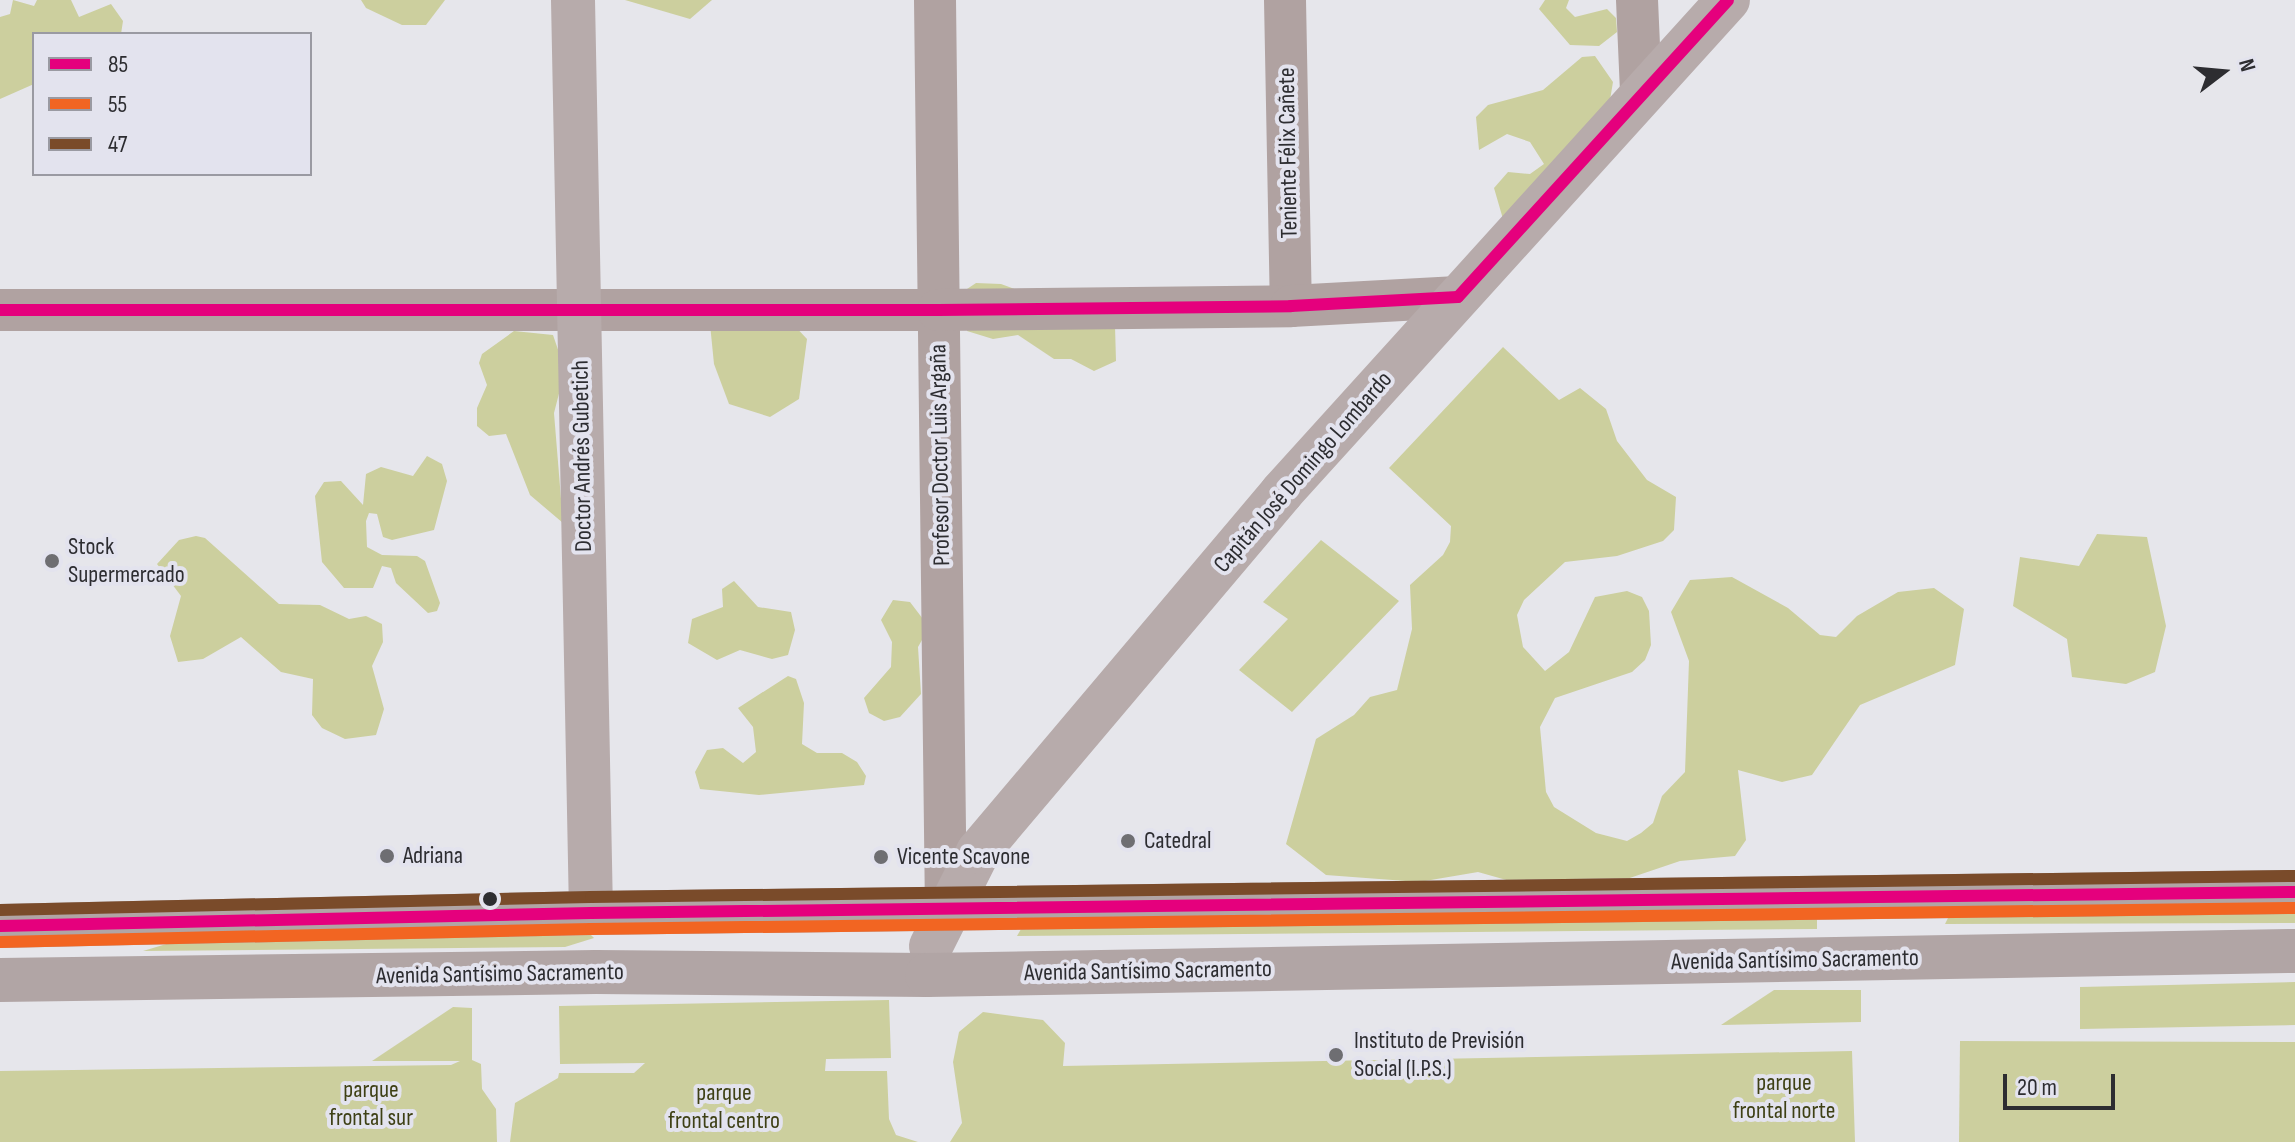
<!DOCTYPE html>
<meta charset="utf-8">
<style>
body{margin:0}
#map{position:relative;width:2295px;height:1142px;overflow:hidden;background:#e6e6eb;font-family:"Sofia Sans Condensed",sans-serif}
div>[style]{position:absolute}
.green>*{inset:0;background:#cccf9e}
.street>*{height:42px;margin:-21px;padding:0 21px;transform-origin:21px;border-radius:21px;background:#b0a2a1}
.secondary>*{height:44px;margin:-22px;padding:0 22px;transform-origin:22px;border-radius:22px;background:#b7abab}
.primary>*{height:44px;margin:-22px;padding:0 22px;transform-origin:22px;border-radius:22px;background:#b1a5a5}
.bus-1>*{height:12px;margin:-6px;padding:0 6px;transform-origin:6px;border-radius:6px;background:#e5007d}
.bus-2>*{height:12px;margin:-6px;padding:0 6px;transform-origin:6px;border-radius:6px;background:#f26522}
.bus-3>*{height:12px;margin:-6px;padding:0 6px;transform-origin:6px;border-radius:6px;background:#7a4b2a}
.dots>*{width:22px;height:22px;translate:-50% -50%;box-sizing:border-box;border:4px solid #e3e3ee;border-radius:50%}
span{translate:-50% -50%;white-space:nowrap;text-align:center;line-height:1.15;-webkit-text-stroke:8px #e3e3ee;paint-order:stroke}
.street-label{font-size:24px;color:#2d2d31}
.poi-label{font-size:24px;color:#2d2d31}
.left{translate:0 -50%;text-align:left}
.park-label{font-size:24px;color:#3e4015}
.legend{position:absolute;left:32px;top:32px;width:280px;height:144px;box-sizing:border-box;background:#e3e3ee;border:2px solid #9a9aa2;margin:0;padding:10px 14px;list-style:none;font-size:24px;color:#2d2d31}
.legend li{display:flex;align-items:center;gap:16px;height:40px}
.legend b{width:40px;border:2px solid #9a9aa2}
.north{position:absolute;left:2183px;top:32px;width:80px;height:80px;-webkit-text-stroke:6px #e3e3ee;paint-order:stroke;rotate:74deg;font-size:22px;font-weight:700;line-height:32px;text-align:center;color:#2d2d31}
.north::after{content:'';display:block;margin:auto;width:28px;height:36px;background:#2d2d31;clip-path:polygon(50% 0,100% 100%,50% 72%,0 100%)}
.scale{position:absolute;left:2003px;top:1074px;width:112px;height:36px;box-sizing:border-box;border:4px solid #2d2d31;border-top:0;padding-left:10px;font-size:24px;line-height:28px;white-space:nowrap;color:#2d2d31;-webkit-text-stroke:6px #e3e3ee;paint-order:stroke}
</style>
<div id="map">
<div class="green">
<div style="clip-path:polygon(13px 0,34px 6px,37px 0,71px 0,79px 17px,111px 4px,123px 21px,121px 34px,34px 34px,34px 84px,0 99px,0 17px,10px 14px)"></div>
<div style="clip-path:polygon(361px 0,445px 0,426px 25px,402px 25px,366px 8px)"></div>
<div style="clip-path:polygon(625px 0,712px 0,690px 19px)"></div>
<div style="clip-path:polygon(1545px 0,1569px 0,1566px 8px,1575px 17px,1607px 9px,1616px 18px,1617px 32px,1599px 46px,1570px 45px,1539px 9px)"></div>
<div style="clip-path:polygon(1595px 56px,1613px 82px,1610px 100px,1503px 219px,1494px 188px,1508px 172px,1530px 174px,1544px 164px,1530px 142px,1507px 134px,1479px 150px,1476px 117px,1488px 105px,1543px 90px,1582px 57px)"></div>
<div style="clip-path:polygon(976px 283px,1001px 284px,1115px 326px,1116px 361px,1094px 371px,1071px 359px,1054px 359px,1018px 335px,993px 339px,967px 331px,967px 289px)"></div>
<div style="clip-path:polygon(764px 293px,807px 339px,799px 399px,770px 417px,729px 404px,714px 364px,710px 324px)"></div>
<div style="clip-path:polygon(514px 331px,553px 335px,565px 370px,554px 413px,563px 523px,530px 495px,506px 434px,489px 436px,477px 426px,477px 408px,487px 385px,479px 363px,482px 354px)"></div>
<div style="clip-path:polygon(1503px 347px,1559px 400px,1580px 388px,1606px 409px,1617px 441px,1647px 480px,1676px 497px,1674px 530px,1663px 541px,1617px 556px,1565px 562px,1524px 600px,1517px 615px,1523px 647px,1545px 671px,1569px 652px,1595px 597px,1627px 591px,1642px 597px,1649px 611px,1651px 645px,1645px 660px,1632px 672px,1555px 698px,1540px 727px,1546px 792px,1554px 807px,1596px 833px,1627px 841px,1641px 833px,1653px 823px,1662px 796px,1685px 772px,1689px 661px,1671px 612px,1690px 580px,1732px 577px,1788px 608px,1820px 635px,1836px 637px,1857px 616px,1898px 592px,1934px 588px,1964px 609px,1955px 665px,1860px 705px,1812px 775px,1782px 782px,1738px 770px,1746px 840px,1735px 856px,1680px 861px,1606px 886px,1510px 881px,1478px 872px,1419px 882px,1326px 875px,1286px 844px,1316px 739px,1354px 715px,1370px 697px,1397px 690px,1412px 629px,1410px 585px,1443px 555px,1450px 542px,1451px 526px,1389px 468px)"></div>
<div style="clip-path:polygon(427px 456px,442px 464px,447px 481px,434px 530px,392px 540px,383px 537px,377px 514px,369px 513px,366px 521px,367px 547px,382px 555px,417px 556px,425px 561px,440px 603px,437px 611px,428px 613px,396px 583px,391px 568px,382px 566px,373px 588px,344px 588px,322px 562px,315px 496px,324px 482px,341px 481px,363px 505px,366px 474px,381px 467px,413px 476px)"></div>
<div style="clip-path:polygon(2097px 534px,2147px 537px,2166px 626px,2155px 672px,2126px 684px,2072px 677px,2067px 639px,2013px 606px,2020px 557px,2079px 566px)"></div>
<div style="clip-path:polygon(196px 536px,205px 538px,279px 604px,320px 605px,349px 619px,366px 616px,382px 624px,383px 642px,372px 666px,384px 709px,376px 735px,345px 739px,322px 728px,312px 715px,313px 679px,281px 672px,241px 637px,203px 659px,178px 662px,170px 636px,181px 596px,157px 564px,179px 540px)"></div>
<div style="clip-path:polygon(1321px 540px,1399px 601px,1292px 712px,1239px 670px,1288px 619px,1263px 602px)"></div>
<div style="clip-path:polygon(734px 581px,758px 607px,791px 612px,795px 630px,788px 655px,772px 659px,740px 650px,717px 660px,688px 643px,692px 619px,723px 607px,722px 589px)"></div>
<div style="clip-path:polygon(893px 600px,910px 602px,926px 623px,926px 633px,918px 647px,921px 694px,900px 717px,884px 721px,869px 713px,864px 698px,891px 667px,892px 642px,881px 620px)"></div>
<div style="clip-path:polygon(788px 676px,796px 679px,804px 703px,802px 744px,817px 753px,842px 753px,857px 762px,866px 776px,864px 785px,759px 795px,700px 789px,695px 772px,707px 750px,723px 748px,743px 763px,756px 752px,753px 727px,738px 708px)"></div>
<div style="clip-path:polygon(2295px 912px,2295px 923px,1945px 924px,1948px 918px)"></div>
<div style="clip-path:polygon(1817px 918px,1817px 929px,1017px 936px,1021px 929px)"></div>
<div style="clip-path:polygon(591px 935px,594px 938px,565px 947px,143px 951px,173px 942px)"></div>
<div style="clip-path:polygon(2295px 982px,2295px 1025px,2080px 1029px,2080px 987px)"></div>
<div style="clip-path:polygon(1774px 990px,1861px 990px,1861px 1022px,1721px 1025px)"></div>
<div style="clip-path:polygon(889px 1000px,891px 1058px,826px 1059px,825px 1071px,887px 1071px,889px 1119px,896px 1135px,918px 1142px,510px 1142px,515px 1103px,558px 1078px,559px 1073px,634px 1073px,645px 1063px,560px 1064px,559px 1006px)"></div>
<div style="clip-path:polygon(453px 1007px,472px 1008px,472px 1060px,481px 1064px,482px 1089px,496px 1109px,497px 1142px,0 1142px,0 1071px,451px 1065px,460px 1061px,372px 1061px)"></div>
<div style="clip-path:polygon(983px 1012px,1043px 1020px,1065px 1043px,1063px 1066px,1852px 1051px,1855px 1142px,950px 1142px,962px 1123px,953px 1062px,959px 1032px)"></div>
<div style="clip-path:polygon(1960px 1041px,2295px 1042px,2295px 1142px,1959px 1142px)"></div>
</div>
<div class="street">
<div style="left:935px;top:0;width:911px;rotate:89.31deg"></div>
<div style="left:1285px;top:0;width:306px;rotate:88.9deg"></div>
<div style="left:1637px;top:0;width:93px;rotate:87.5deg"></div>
<div style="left:0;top:310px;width:938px"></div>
<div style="left:938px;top:310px;width:353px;rotate:-0.6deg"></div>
<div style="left:1291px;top:306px;width:167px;rotate:-3.1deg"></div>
</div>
<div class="secondary">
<div style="left:573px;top:0;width:913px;rotate:88.87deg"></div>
<div style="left:931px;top:946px;width:105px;rotate:-63.4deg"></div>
<div style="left:978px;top:852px;width:471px;rotate:-49.8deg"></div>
<div style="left:1282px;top:492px;width:664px;rotate:-47.81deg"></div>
</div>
<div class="primary">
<div style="left:0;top:926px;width:591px;rotate:-1.26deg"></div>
<div style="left:591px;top:913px;width:1704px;rotate:-0.71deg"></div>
<div style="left:0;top:980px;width:596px;rotate:-0.77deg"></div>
<div style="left:596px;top:972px;width:331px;rotate:0.5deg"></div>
<div style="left:927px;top:975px;width:1368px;rotate:-1.01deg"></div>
</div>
<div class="bus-1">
<div style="left:0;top:310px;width:938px"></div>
<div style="left:938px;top:310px;width:353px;rotate:-0.6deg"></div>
<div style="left:1291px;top:306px;width:167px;rotate:-3.1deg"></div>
<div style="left:1458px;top:297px;width:401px;rotate:-47.7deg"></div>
<div style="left:0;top:926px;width:591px;rotate:-1.26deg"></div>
<div style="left:591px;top:913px;width:1704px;rotate:-0.71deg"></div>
</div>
<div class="bus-2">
<div style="left:0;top:942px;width:591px;rotate:-1.26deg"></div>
<div style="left:591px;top:929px;width:1704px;rotate:-0.71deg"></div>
</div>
<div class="bus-3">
<div style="left:0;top:910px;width:591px;rotate:-1.26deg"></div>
<div style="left:591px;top:897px;width:1704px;rotate:-0.71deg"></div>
</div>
<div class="dots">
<div style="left:52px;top:561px;background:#6e6e72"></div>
<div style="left:1128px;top:841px;background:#6e6e72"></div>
<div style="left:387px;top:856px;background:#6e6e72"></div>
<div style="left:881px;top:857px;background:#6e6e72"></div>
<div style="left:490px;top:899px;background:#2d2d31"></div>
<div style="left:1336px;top:1055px;background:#6e6e72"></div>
</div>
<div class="street-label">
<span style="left:1288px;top:153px;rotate:-91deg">Teniente Félix Cañete</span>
<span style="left:940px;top:455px;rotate:-91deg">Profesor Doctor Luis Argaña</span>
<span style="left:582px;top:456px;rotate:-91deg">Doctor Andrés Gubetich</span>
<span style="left:1303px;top:472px;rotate:-49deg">Capitán José Domingo Lombardo</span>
<span style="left:1795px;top:960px;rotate:-1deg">Avenida Santísimo Sacramento</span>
<span style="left:1148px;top:971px;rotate:-1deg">Avenida Santísimo Sacramento</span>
<span style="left:500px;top:974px;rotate:-1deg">Avenida Santísimo Sacramento</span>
</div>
<div class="poi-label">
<span class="left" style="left:68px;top:561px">Stock<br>Supermercado</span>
<span class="left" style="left:1144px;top:841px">Catedral</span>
<span class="left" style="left:403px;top:856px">Adriana</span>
<span class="left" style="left:897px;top:857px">Vicente Scavone</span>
<span class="left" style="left:1354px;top:1055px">Instituto de Previsión<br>Social (I.P.S.)</span>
</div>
<div class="park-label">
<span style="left:1784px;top:1097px">parque<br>frontal norte</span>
<span style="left:371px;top:1104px">parque<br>frontal sur</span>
<span style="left:724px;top:1107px">parque<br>frontal centro</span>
</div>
<ul class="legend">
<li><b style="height:10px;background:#e5007d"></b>85</li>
<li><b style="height:10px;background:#f26522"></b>55</li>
<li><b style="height:10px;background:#7a4b2a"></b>47</li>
</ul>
<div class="north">N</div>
<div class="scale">20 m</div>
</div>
